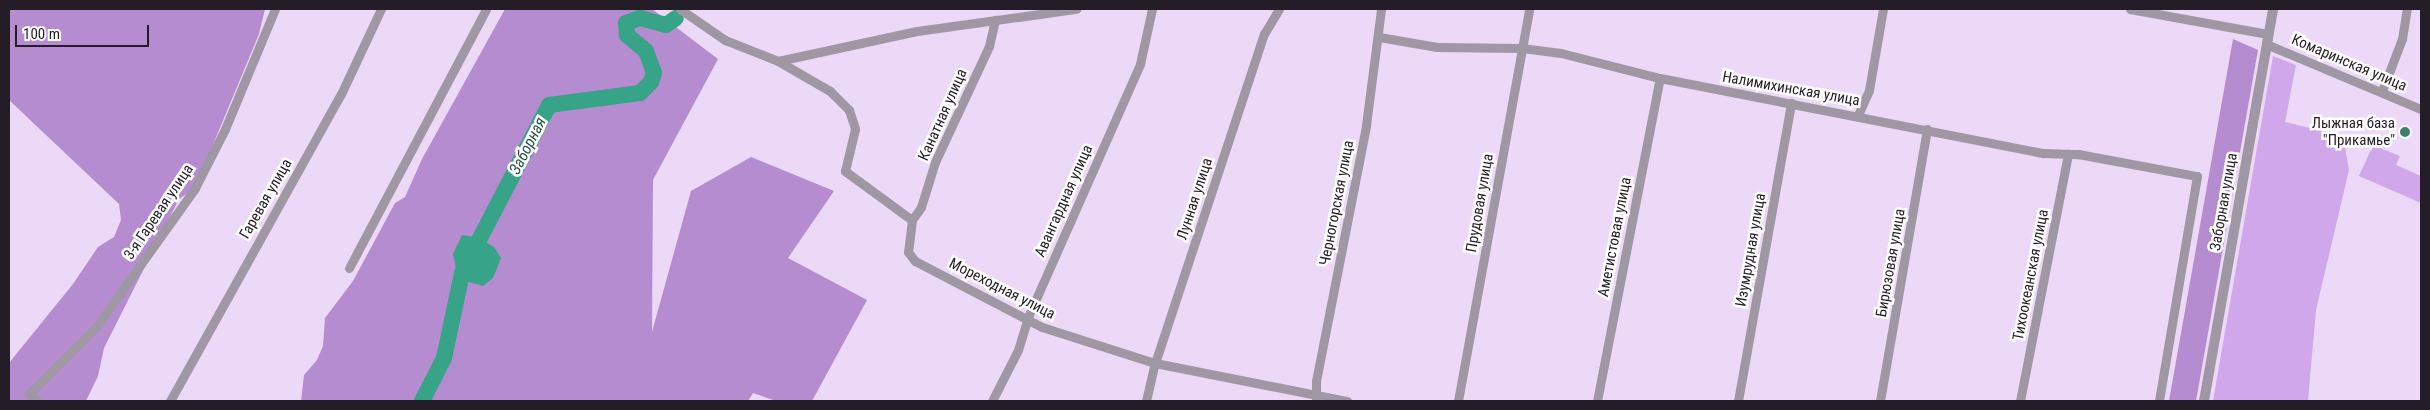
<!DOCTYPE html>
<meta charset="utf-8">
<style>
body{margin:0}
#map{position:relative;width:2430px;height:410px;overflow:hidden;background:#ebd9f7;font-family:"Roboto Condensed",sans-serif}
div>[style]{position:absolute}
.green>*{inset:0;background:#d0a7ea}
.forest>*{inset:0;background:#b68cd1}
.water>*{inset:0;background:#37a487}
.river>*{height:16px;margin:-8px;padding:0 8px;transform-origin:8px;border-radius:8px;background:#37a487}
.minor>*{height:9px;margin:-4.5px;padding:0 4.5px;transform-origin:4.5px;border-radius:4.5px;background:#9f97a4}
.tertiary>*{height:10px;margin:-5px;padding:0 5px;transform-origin:5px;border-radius:5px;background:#9f97a4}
.dots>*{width:14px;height:14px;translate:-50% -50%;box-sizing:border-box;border:2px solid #fff;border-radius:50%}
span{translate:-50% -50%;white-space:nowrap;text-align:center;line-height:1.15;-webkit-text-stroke:5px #fff;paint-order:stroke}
.street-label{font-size:15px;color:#241d28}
.poi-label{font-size:15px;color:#241d28}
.right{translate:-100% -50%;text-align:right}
.water-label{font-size:16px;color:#265345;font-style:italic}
.frame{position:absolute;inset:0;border:10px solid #241d28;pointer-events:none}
.scale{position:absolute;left:15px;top:25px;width:134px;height:22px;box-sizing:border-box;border:2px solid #241d28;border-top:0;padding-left:6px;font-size:15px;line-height:18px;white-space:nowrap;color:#241d28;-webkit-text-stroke:4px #fff;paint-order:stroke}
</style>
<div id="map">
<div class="green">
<div style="clip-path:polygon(2273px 56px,2296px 65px,2285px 122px,2343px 136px,2349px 170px,2316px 310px,2308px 401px,2213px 401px)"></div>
<div style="clip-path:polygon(2373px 145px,2400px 156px,2396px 165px,2421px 176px,2421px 203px,2359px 176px)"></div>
</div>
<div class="forest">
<div style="clip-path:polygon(9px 9px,265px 9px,259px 34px,195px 188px,179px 199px,104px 348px,98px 376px,86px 401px,9px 401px,9px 363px,73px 284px,98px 247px,114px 237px,121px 220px,119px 204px,9px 100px)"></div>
<div style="clip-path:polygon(505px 9px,652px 9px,718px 59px,653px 180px,652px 332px,691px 191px,751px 157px,834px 191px,788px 258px,867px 300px,812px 401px,776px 401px,753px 393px,748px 401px,301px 401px,304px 375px,317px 360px,323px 346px,325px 318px,353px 281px,395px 203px,405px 197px,422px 159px)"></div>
<div style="clip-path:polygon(2233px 39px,2258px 50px,2196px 401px,2169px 401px)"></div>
</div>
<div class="water">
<div style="clip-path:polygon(462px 235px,476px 237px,494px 247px,501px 258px,493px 278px,483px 286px,458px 279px,453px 254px)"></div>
</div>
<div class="river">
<div style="left:422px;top:401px;width:48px;rotate:-62.9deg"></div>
<div style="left:444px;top:358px;width:87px;rotate:-78deg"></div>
<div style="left:462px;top:273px;width:189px;rotate:-62.6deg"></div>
<div style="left:549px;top:105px;width:92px;rotate:-7.5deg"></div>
<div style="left:640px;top:93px;width:16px;rotate:-45deg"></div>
<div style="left:651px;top:82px;width:9px;rotate:-72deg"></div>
<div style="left:654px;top:73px;width:23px;rotate:-110deg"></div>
<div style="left:646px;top:51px;width:25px;rotate:-140deg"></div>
<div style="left:627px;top:35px;width:12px;rotate:-95deg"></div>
<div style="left:626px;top:23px;width:15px;rotate:-20deg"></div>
<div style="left:640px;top:18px;width:27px;rotate:15deg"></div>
<div style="left:666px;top:25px;width:12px;rotate:-35deg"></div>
</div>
<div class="minor">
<div style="left:680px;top:9px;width:55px;rotate:34.6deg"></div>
<div style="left:725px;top:40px;width:57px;rotate:21.6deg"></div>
<div style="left:778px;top:61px;width:142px;rotate:-12.2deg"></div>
<div style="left:917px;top:31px;width:161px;rotate:-7.9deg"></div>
<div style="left:2130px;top:9px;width:140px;rotate:10.3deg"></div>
<div style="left:1379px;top:37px;width:59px;rotate:9.8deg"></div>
<div style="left:1437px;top:47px;width:84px;rotate:0.7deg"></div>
<div style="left:1521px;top:48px;width:40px;rotate:7.1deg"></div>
<div style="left:1561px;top:53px;width:102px;rotate:14.2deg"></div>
<div style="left:1660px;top:78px;width:391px;rotate:11.1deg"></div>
<div style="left:2044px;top:153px;width:34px;rotate:2deg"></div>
<div style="left:2078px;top:154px;width:121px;rotate:10.5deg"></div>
<div style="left:2197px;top:176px;width:228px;rotate:99.6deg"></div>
<div style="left:2266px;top:44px;width:168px;rotate:22.8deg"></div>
<div style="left:778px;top:61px;width:60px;rotate:30deg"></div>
<div style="left:830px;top:91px;width:27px;rotate:45deg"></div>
<div style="left:849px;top:110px;width:20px;rotate:72deg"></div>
<div style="left:855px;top:129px;width:43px;rotate:103.4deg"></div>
<div style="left:845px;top:171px;width:83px;rotate:36.2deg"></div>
<div style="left:2382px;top:91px;width:56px;rotate:-69deg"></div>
<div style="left:2402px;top:39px;width:30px;rotate:-81deg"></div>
<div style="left:1858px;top:115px;width:27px;rotate:-66deg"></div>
<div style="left:1869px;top:90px;width:82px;rotate:-80.2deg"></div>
<div style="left:912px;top:220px;width:32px;rotate:97deg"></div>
<div style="left:908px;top:252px;width:11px;rotate:52deg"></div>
<div style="left:915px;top:261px;width:143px;rotate:27.5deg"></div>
<div style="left:1042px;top:327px;width:119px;rotate:17.7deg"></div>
<div style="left:1155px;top:363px;width:196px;rotate:11.2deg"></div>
<div style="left:912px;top:220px;width:16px;rotate:-55deg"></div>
<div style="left:921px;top:207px;width:47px;rotate:-72.7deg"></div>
<div style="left:935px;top:162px;width:128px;rotate:-65deg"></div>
<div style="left:989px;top:46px;width:27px;rotate:-77deg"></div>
<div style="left:349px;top:268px;width:293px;rotate:-62.1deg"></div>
<div style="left:1316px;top:400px;width:19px;rotate:-90deg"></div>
<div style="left:1316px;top:381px;width:261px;rotate:-78.9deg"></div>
<div style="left:1366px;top:125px;width:117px;rotate:-82.6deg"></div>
<div style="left:37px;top:401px;width:11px;rotate:-139deg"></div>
<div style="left:29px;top:394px;width:95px;rotate:-45deg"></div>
<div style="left:96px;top:327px;width:171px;rotate:-54.5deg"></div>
<div style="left:195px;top:188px;width:66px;rotate:-63deg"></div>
<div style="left:225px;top:129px;width:130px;rotate:-67.4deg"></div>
<div style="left:170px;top:401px;width:351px;rotate:-60.9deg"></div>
<div style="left:341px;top:94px;width:94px;rotate:-64.8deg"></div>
<div style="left:992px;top:401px;width:57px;rotate:-63deg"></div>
<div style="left:1018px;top:350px;width:34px;rotate:-73deg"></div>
<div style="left:1028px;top:317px;width:277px;rotate:-66.1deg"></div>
<div style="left:1140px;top:64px;width:56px;rotate:-77.7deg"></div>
<div style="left:1146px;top:401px;width:39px;rotate:-77deg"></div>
<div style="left:1155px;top:363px;width:347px;rotate:-71.7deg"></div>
<div style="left:1264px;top:34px;width:29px;rotate:-59deg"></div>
<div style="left:1458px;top:401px;width:398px;rotate:-79.7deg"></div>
<div style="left:1597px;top:401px;width:329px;rotate:-79deg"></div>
<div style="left:1738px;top:401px;width:303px;rotate:-79.9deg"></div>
<div style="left:1880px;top:401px;width:276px;rotate:-80.2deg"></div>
<div style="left:2020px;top:401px;width:252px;rotate:-79deg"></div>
</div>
<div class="tertiary">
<div style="left:2204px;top:401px;width:398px;rotate:-80deg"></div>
</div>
<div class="dots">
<div style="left:2405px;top:132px;background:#3f7e6b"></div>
</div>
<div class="street-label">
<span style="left:2349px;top:63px;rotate:23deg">Комаринская улица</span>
<span style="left:1791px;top:89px;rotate:10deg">Налимихинская улица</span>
<span style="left:943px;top:115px;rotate:-66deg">Канатная улица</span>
<span style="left:266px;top:199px;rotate:-60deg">Гаревая улица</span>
<span style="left:1195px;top:199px;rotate:-72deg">Лунная улица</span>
<span style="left:1064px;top:201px;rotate:-66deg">Авангардная улица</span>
<span style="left:2224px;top:202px;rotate:-80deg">Заборная улица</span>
<span style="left:1337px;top:203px;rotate:-79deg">Черногорская улица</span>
<span style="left:1480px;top:203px;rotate:-80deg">Прудовая улица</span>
<span style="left:159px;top:212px;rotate:-56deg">3-я Гаревая улица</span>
<span style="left:1615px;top:237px;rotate:-79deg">Аметистовая улица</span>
<span style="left:1751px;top:250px;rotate:-80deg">Изумрудная улица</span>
<span style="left:1891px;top:263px;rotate:-80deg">Бирюзовая улица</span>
<span style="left:2031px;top:275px;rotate:-79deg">Тихоокеанская улица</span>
<span style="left:1002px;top:289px;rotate:27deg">Мореходная улица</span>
</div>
<div class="poi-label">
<span class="right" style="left:2395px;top:132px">Лыжная база<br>"Прикамье"</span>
</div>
<div class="water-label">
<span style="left:528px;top:146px;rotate:-63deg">Заборная</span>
</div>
<div class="frame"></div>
<div class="scale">100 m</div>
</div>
